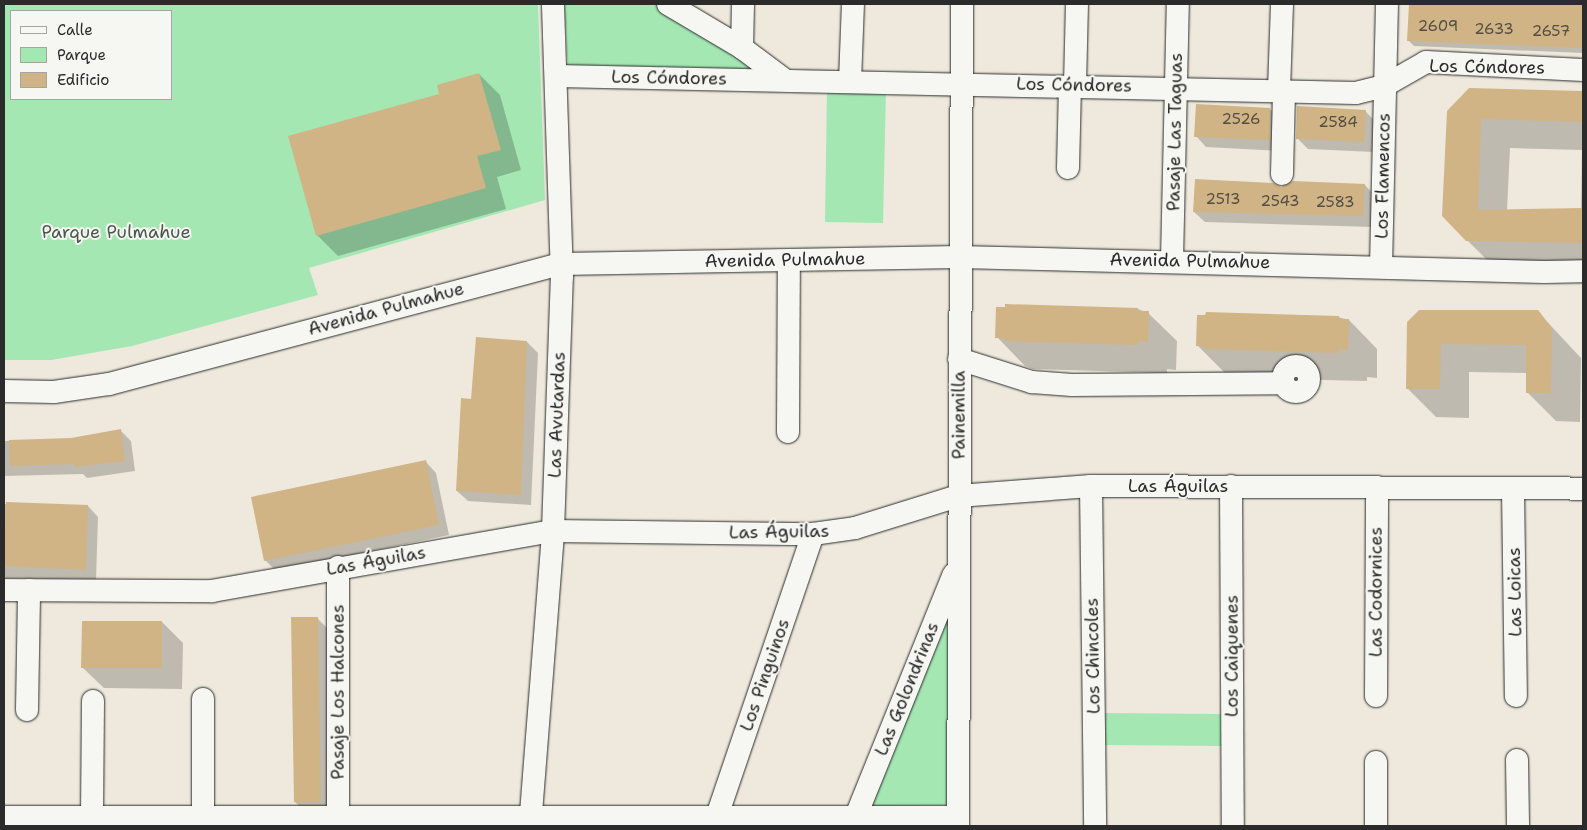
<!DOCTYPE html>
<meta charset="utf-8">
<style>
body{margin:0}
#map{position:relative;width:1587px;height:830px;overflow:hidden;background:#eee9dc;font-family:"Shantell Sans",sans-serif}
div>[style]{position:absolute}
.green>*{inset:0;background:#a4e7b2}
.shadow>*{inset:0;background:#0003}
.building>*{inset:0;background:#d0b485}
.roads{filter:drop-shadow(0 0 1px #2b2b2b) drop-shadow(0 0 1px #2b2b2b)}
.minor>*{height:22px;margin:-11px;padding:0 11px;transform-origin:11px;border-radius:11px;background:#f6f6f2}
.minor>.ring{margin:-11px;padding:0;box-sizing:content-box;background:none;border:22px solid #f6f6f2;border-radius:50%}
span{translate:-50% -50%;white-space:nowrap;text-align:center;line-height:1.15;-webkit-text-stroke:4px #f6f6f2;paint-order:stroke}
.number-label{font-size:15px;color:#544d42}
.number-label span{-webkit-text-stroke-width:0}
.street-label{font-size:18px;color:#2b2b2b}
.park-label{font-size:18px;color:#495a4d}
.frame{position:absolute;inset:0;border:5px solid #2b2b2b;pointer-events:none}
.legend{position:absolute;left:10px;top:10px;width:162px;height:90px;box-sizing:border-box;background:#f6f6f2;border:1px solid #a5a5a2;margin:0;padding:6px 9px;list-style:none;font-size:15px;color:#2b2b2b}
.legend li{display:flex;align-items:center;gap:10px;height:25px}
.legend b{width:25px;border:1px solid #a5a5a2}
</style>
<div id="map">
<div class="green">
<div style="clip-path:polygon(evenodd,4px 4px,538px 4px,545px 200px,309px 268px,318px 295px,132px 346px,51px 360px,4px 360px,4px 4px,11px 11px,171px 11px,171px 99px,11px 99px,11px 11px)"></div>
<div style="clip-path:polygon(564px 4px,658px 4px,761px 71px,568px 69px)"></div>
<div style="clip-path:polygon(827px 89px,886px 89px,883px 223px,825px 222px)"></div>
<div style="clip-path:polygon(952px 594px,952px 805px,868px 806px)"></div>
<div style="clip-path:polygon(1102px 713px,1223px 714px,1224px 746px,1102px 745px)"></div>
</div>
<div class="shadow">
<div style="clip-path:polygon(1410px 4px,1583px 4px,1583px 53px,1414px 46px,1409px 41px)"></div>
<div style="clip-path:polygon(479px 74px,500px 95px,521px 170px,497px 177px,506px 209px,338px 256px,317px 235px)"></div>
<div style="clip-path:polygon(evenodd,1470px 89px,1583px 92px,1583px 271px,1496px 269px,1467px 240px,1470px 89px,1510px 148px,1582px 150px,1581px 210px,1507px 210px,1510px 148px)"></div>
<div style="clip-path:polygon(1270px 109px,1281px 120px,1280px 151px,1206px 147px,1196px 136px)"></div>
<div style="clip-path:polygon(1365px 111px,1376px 122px,1374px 152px,1308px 149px,1297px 138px)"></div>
<div style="clip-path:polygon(1365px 185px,1375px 196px,1374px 227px,1205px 222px,1194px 212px)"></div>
<div style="clip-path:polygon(1138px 309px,1148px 313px,1177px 341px,1176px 370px,1167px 369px,1167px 373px,1033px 369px,1025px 366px,997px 337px)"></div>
<div style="clip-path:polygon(1538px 312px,1581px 358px,1580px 422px,1556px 421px,1527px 392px,1527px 373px,1469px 372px,1469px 418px,1436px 417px,1407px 388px,1408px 323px)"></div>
<div style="clip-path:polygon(1338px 317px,1349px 320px,1377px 349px,1377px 378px,1367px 377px,1367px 381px,1234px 378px,1226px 374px,1197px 345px)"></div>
<div style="clip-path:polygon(527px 342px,538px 353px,531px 505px,468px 501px,457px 491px,473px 400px)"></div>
<div style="clip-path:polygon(120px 430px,131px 441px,135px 471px,87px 478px,83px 474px,4px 476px,4px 441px,71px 439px)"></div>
<div style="clip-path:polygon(426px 462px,436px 473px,449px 535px,276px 571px,265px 560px)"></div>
<div style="clip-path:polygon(4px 504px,88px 506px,98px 517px,96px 580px,4px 578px)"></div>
<div style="clip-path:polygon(317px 618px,333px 634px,336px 818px,311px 818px,295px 802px)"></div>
<div style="clip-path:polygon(162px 622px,183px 643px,182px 689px,104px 688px,83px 668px)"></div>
</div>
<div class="building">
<div style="clip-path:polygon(1409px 4px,1583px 4px,1583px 48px,1407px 41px)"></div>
<div style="clip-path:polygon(479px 73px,501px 150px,477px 156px,486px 188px,316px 236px,288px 136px,439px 94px,437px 85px)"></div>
<div style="clip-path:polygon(1469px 88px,1583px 91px,1583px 122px,1481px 119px,1478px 210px,1583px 208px,1583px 243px,1466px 241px,1442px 216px,1447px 111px)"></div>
<div style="clip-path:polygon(1196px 104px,1270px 108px,1270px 140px,1194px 137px)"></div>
<div style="clip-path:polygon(1297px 106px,1366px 110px,1364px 142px,1296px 139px)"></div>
<div style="clip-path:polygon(1195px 179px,1273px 183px,1281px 187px,1293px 181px,1365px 184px,1363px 216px,1193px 212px)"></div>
<div style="clip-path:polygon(1005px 304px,1138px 308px,1138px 311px,1149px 311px,1148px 342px,1139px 341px,1138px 345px,1003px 341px,1004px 338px,995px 338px,996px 307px,1005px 307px)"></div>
<div style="clip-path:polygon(1419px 310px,1538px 310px,1552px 328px,1551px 393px,1526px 393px,1526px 345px,1441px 344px,1440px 389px,1406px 389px,1407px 322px)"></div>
<div style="clip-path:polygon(1206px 312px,1339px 316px,1339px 319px,1349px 319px,1348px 350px,1339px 349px,1339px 353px,1204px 349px,1204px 346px,1196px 346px,1197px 315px,1205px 315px)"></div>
<div style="clip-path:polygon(476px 337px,527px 341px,521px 495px,456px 491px,461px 398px,471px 399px)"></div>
<div style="clip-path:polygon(121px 429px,125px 461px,75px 467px,74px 464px,10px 466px,9px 440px,71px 438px)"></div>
<div style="clip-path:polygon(426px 460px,439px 525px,264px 561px,251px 497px)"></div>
<div style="clip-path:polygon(6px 502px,88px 505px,86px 570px,4px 566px)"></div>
<div style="clip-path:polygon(291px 617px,318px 617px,321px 802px,294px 802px)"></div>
<div style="clip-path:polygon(82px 621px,162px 621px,162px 668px,81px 668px)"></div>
</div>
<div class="roads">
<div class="minor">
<div style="left:668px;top:4px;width:86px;rotate:30.7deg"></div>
<div style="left:742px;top:48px;width:54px;rotate:36.7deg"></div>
<div style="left:742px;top:48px;width:44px;rotate:-88.7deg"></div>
<div style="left:557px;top:76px;width:799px;rotate:1.22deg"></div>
<div style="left:1356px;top:93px;width:29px;rotate:-14deg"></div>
<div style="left:1384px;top:86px;width:48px;rotate:-29.7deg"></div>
<div style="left:1426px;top:62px;width:157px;rotate:2.9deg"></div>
<div style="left:850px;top:81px;width:77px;rotate:-87.8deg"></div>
<div style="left:1075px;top:85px;width:81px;rotate:-88.6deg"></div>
<div style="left:1279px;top:90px;width:86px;rotate:-88deg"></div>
<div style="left:1068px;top:168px;width:83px;rotate:-88.6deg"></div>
<div style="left:1282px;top:174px;width:84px;rotate:-88.6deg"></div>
<div style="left:1172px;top:260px;width:256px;rotate:-88.7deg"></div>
<div style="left:1381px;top:267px;width:263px;rotate:-88.7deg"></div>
<div style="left:959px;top:359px;width:77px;rotate:17.5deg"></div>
<div style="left:1032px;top:382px;width:40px;rotate:4.3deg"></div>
<div style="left:1072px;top:385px;width:211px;rotate:-0.5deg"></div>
<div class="ring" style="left:1283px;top:366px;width:4px;height:4px"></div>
<div style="left:4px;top:391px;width:50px;rotate:1.1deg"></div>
<div style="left:54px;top:392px;width:56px;rotate:-8.3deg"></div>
<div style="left:109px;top:384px;width:468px;rotate:-14.9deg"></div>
<div style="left:561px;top:264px;width:398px;rotate:-1deg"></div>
<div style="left:959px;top:257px;width:585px;rotate:1.47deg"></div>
<div style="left:1544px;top:272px;width:39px;rotate:-1deg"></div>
<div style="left:788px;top:432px;width:171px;rotate:-89.7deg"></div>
<div style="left:1091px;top:486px;width:340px;rotate:89.3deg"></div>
<div style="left:1231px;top:486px;width:340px;rotate:89.7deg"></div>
<div style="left:1513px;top:489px;width:207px;rotate:89.2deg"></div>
<div style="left:4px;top:590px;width:208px;rotate:0.3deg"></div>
<div style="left:212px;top:591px;width:346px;rotate:-10deg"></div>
<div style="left:553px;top:531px;width:260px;rotate:0.7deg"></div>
<div style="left:813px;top:534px;width:42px;rotate:-8.1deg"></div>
<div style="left:855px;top:528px;width:108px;rotate:-17.3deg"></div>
<div style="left:958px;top:496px;width:133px;rotate:-4.3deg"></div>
<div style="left:1091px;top:486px;width:492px;rotate:0.3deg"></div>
<div style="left:1376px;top:696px;width:209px;rotate:-89.7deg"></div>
<div style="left:203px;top:699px;width:118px;rotate:90deg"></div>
<div style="left:27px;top:710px;width:120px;rotate:-89deg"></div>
<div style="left:1517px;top:760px;width:66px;rotate:89.1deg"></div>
<div style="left:92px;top:816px;width:115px;rotate:-89.5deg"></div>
<div style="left:717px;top:816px;width:298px;rotate:-71.2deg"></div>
<div style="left:856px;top:816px;width:261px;rotate:-68deg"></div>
<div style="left:4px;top:817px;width:954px"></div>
<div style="left:338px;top:817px;width:250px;rotate:-90deg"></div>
<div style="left:530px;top:826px;width:296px;rotate:-85.5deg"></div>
<div style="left:553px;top:531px;width:254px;rotate:-88deg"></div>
<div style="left:562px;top:277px;width:273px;rotate:-91.9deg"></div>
<div style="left:958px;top:826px;width:822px;rotate:-89.72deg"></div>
<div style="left:1376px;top:826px;width:64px;rotate:-90deg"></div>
</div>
</div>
<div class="number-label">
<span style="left:1438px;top:27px">2609</span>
<span style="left:1494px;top:30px">2633</span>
<span style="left:1551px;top:32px">2657</span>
<span style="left:1241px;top:120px">2526</span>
<span style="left:1338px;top:123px">2584</span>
<span style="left:1223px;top:200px">2513</span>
<span style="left:1280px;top:202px">2543</span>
<span style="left:1335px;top:203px">2583</span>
</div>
<div class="street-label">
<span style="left:1487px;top:67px;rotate:1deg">Los Cóndores</span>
<span style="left:669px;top:78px;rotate:1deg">Los Cóndores</span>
<span style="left:1074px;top:85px;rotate:1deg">Los Cóndores</span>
<span style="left:1175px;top:132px;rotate:-89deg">Pasaje Las Taguas</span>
<span style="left:1383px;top:176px;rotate:-89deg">Los Flamencos</span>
<span style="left:785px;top:260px;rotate:-1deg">Avenida Pulmahue</span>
<span style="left:1190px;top:261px;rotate:1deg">Avenida Pulmahue</span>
<span style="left:386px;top:309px;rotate:-15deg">Avenida Pulmahue</span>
<span style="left:557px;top:415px;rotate:-88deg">Las Avutardas</span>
<span style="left:959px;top:415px;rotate:-90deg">Painemilla</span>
<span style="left:1178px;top:486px">Las Águilas</span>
<span style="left:779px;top:532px;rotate:-1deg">Las Águilas</span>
<span style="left:376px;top:561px;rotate:-10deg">Las Águilas</span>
<span style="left:1376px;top:592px;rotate:-90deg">Las Codornices</span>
<span style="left:1515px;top:592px;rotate:-91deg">Las Loicas</span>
<span style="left:1093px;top:656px;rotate:-91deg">Los Chincoles</span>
<span style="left:1232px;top:656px;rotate:-90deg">Los Caiquenes</span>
<span style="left:765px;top:675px;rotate:-71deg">Los Pinguinos</span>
<span style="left:907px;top:689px;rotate:-68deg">Las Golondrinas</span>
<span style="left:338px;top:692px;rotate:-90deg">Pasaje Los Halcones</span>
</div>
<div class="park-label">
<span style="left:116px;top:232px">Parque Pulmahue</span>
</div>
<div class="frame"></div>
<ul class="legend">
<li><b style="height:6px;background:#f6f6f2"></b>Calle</li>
<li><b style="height:14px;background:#a4e7b2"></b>Parque</li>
<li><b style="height:14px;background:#d0b485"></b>Edificio</li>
</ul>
</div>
